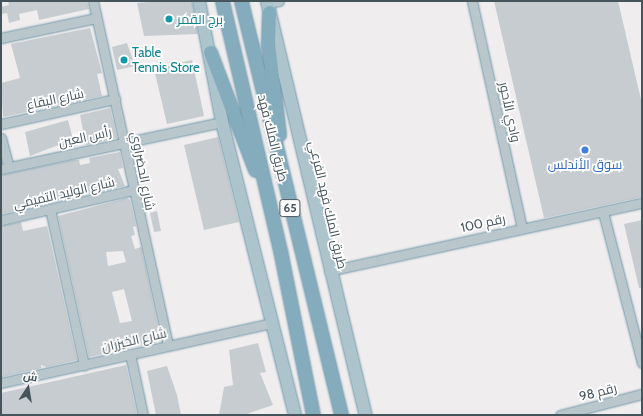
<!DOCTYPE html>
<meta charset="utf-8">
<style>
body{margin:0}
#map{position:relative;width:643px;height:416px;overflow:hidden;background:#f0edee;font-family:Cabin,Cairo,sans-serif}
div>[style]{position:absolute}
.building>*{inset:0;background:#c7ccd0}
.roads{filter:drop-shadow(0 0 1px #6f97a9) drop-shadow(0 0 1px #6f97a9)}
.minor>*{height:9px;margin:-4.5px;padding:0 4.5px;transform-origin:4.5px;border-radius:4.5px;background:#b9c6cb}
.major>*{height:12px;margin:-6px;padding:0 6px;transform-origin:6px;border-radius:6px;background:#adc4cd}
.highway>*{height:13px;margin:-6.5px;padding:0 6.5px;transform-origin:6.5px;border-radius:6.5px;background:#84acbd}
.dots>*{width:11px;height:11px;translate:-50% -50%;box-sizing:border-box;border:2px solid #fff;border-radius:50%}
span{translate:-50% -50%;white-space:nowrap;text-align:center;line-height:1.15;-webkit-text-stroke:3.5px #fff;paint-order:stroke}
.shield-label span{padding:1px 3px;background:#fff;border:1px solid;border-radius:3px;-webkit-text-stroke-width:0}
.shield-label{font-size:12px;color:#46555b;font-weight:700}
.culture-label{font-size:13px;color:#0d838f}
.left{translate:0 -50%;text-align:left}
.street-label{font-size:13px;color:#46555b}
.shop-label{font-size:13px;color:#366cbe}
.frame{position:absolute;inset:0;border:2px solid #46555b;pointer-events:none}
.north{position:absolute;left:8px;top:368px;width:40px;height:40px;-webkit-text-stroke:3px #fff;paint-order:stroke;rotate:12deg;font-size:11px;font-weight:700;line-height:16px;text-align:center;color:#46555b}
.north::after{content:'';display:block;margin:auto;width:14px;height:18px;background:#46555b;clip-path:polygon(50% 0,100% 100%,50% 72%,0 100%)}
</style>
<div id="map">
<div class="building">
<div style="clip-path:polygon(8px 1px,87px 1px,89px 9px,39px 20px,37px 10px,19px 14px,20px 20px,9px 23px,7px 13px,1px 14px,1px 7px,9px 5px)"></div>
<div style="clip-path:polygon(158px 1px,192px 1px,198px 34px,144px 36px,137px 3px)"></div>
<div style="clip-path:polygon(494px 1px,618px 1px,642px 104px,642px 197px,544px 218px)"></div>
<div style="clip-path:polygon(90px 28px,102px 73px,97px 74px,102px 96px,3px 117px,1px 83px,20px 78px,11px 44px)"></div>
<div style="clip-path:polygon(127px 43px,135px 66px,117px 70px,112px 47px)"></div>
<div style="clip-path:polygon(192px 60px,204px 116px,167px 124px,154px 69px)"></div>
<div style="clip-path:polygon(110px 108px,117px 138px,86px 145px,80px 115px)"></div>
<div style="clip-path:polygon(68px 120px,75px 147px,62px 149px,61px 144px,30px 156px,25px 132px)"></div>
<div style="clip-path:polygon(218px 137px,239px 222px,204px 230px,184px 145px)"></div>
<div style="clip-path:polygon(120px 152px,123px 168px,118px 169px,125px 186px,1px 214px,1px 175px,74px 160px,79px 160px,80px 165px,90px 163px,89px 158px)"></div>
<div style="clip-path:polygon(evenodd,127px 198px,130px 200px,136px 226px,133px 227px,135px 235px,131px 236px,135px 249px,141px 247px,161px 341px,89px 357px,58px 216px,127px 198px,123px 251px,126px 262px,108px 266px,106px 252px,123px 251px,127px 198px,124px 289px,132px 321px,120px 323px,112px 292px,124px 289px)"></div>
<div style="clip-path:polygon(157px 211px,161px 231px,154px 232px,150px 213px)"></div>
<div style="clip-path:polygon(642px 220px,642px 288px,639px 288px,624px 224px)"></div>
<div style="clip-path:polygon(21px 222px,23px 231px,47px 226px,77px 360px,47px 367px,41px 365px,41px 368px,2px 377px,1px 226px)"></div>
<div style="clip-path:polygon(258px 343px,266px 372px,260px 373px,273px 405px,244px 415px,219px 415px,224px 387px,233px 385px,229px 350px)"></div>
<div style="clip-path:polygon(126px 365px,137px 415px,1px 415px,1px 393px)"></div>
<div style="clip-path:polygon(167px 366px,177px 395px,181px 415px,156px 415px,147px 371px)"></div>
</div>
<div class="roads">
<div class="minor">
<div style="left:93px;top:1px;width:352px;rotate:77.7deg"></div>
<div style="left:472px;top:1px;width:232px;rotate:77.6deg"></div>
<div style="left:267px;top:3px;width:12px;rotate:-9deg"></div>
<div style="left:1px;top:38px;width:97px;rotate:-11.9deg"></div>
<div style="left:1px;top:124px;width:117px;rotate:-12.4deg"></div>
<div style="left:1px;top:138px;width:30px;rotate:75deg"></div>
<div style="left:1px;top:169px;width:226px;rotate:-12deg"></div>
<div style="left:50px;top:209px;width:160px;rotate:77.7deg"></div>
<div style="left:603px;top:212px;width:156px;rotate:75.5deg"></div>
<div style="left:1px;top:220px;width:135px;rotate:-12.8deg"></div>
<div style="left:329px;top:271px;width:320px;rotate:-12.3deg"></div>
<div style="left:130px;top:354px;width:62px;rotate:78deg"></div>
<div style="left:1px;top:383px;width:278px;rotate:-12.5deg"></div>
<div style="left:560px;top:415px;width:85px;rotate:-14.4deg"></div>
</div>
<div class="major">
<div style="left:199px;top:1px;width:123px;rotate:79.2deg"></div>
<div style="left:222px;top:122px;width:302px;rotate:76deg"></div>
<div style="left:267px;top:1px;width:426px;rotate:76.6deg"></div>
</div>
<div class="highway">
<div style="left:222px;top:1px;width:261px;rotate:76.9deg"></div>
<div style="left:281px;top:255px;width:163px;rotate:78.7deg"></div>
<div style="left:241px;top:1px;width:426px;rotate:76.4deg"></div>
<div style="left:269px;top:12px;width:32px;rotate:92deg"></div>
<div style="left:268px;top:44px;width:91px;rotate:83deg"></div>
<div style="left:210px;top:52px;width:126px;rotate:69.1deg"></div>
</div>
</div>
<div class="dots">
<div style="left:169px;top:19px;background:#0f9aa8"></div>
<div style="left:124px;top:60px;background:#0f9aa8"></div>
<div style="left:585px;top:150px;background:#3f7fe0"></div>
</div>
<div class="shield-label">
<span style="left:290px;top:208px">65</span>
</div>
<div class="culture-label">
<span class="left" style="left:177px;top:19px">برج القمر</span>
<span class="left" style="left:132px;top:60px">Table<br>Tennis Store</span>
</div>
<div class="street-label">
<span style="left:55px;top:99px;rotate:-12deg">شارع البقاع</span>
<span style="left:510px;top:112px;rotate:78deg">وادي الأحور</span>
<span style="left:85px;top:137px;rotate:-12deg">رأس العين</span>
<span style="left:273px;top:138px;rotate:76deg">طريق الملك فهد</span>
<span style="left:143px;top:171px;rotate:79deg">شارع الحضراوي</span>
<span style="left:64px;top:193px;rotate:-13deg">شارع الوليد التميمي</span>
<span style="left:328px;top:205px;rotate:77deg">طريق الملك فهد الفرعي</span>
<span style="left:483px;top:223px;rotate:-12deg">رقم 100</span>
<span style="left:134px;top:340px;rotate:-13deg">شارع الخيزران</span>
<span style="left:598px;top:392px;rotate:-14deg">رقم 98</span>
</div>
<div class="shop-label">
<span style="left:585px;top:164px">سوق الأندلس</span>
</div>
<div class="frame"></div>
<div class="north">ش</div>
</div>
